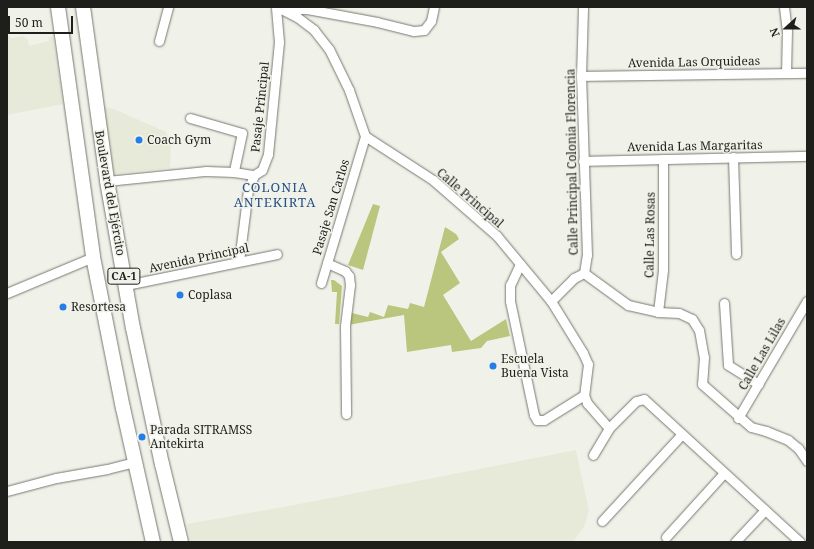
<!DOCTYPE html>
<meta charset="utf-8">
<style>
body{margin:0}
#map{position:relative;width:814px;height:549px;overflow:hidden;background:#f0f2e9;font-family:"Noto Serif",serif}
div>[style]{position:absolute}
.built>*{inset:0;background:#e7ead9}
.green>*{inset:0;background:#bac57d}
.roads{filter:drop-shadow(0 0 1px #76786f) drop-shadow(0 0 1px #76786f)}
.minor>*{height:9px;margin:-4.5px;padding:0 4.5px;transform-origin:4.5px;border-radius:4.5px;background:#fff}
.trunk>*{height:14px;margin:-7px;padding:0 7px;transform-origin:7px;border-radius:7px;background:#fff}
.dots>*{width:11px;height:11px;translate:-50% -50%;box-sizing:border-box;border:2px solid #f0f2e9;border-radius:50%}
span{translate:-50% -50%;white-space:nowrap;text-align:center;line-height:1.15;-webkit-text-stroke:3px #f0f2e9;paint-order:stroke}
.shield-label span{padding:1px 3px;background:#f0f2e9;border:1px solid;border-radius:3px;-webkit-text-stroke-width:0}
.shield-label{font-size:11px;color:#1e1f1b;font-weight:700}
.street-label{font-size:12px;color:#1e1f1b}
.poi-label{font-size:12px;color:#1e1f1b}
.left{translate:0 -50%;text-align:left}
.neighbourhood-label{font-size:13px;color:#285186;letter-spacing:1px}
.frame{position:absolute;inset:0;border:8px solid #1e1f1b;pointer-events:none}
.north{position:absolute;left:766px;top:8px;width:40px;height:40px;-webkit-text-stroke:3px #f0f2e9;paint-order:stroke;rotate:249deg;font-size:11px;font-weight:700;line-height:16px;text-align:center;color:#1e1f1b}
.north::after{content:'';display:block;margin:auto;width:14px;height:18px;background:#1e1f1b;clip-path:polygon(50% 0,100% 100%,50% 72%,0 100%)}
.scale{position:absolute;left:8px;top:16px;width:65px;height:18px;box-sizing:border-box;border:2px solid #1e1f1b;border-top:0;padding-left:5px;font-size:12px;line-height:14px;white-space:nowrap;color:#1e1f1b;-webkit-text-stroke:3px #f0f2e9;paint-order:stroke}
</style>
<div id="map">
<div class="built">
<div style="clip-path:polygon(7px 35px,12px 38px,23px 36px,28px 40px,29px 46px,49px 41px,48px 37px,53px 36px,63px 104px,7px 115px)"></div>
<div style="clip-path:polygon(104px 107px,114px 109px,166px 132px,171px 143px,170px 168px,114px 174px)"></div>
<div style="clip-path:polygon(576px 450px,589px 511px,584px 527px,573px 542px,191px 542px,187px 524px,289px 506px)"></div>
</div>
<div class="green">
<div style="clip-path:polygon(373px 204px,380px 206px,363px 270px,348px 265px)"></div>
<div style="clip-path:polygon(445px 227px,456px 234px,459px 239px,441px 252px,460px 283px,443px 295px,471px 341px,506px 319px,510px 336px,487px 341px,481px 348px,452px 352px,451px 345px,407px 352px,404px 315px,348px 325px,352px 313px,368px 317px,370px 312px,384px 317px,388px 305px,408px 309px,410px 303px,424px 307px)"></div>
<div style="clip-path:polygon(331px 280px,334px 280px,342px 286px,339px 324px,335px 324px,337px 292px,332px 292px)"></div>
</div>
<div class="roads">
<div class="minor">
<div style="left:784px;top:7px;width:23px;rotate:83deg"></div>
<div style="left:787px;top:30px;width:43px;rotate:91.3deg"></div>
<div style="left:283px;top:10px;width:16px;rotate:27deg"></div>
<div style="left:297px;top:17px;width:21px;rotate:37deg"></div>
<div style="left:314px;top:30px;width:24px;rotate:52deg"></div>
<div style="left:329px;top:49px;width:46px;rotate:64deg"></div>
<div style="left:349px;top:90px;width:49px;rotate:70.8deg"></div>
<div style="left:365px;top:136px;width:81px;rotate:32.9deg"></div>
<div style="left:433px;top:180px;width:85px;rotate:41.2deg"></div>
<div style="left:497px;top:236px;width:85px;rotate:50.3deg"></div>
<div style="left:551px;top:301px;width:61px;rotate:58.4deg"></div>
<div style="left:583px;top:353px;width:12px;rotate:66deg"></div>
<div style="left:588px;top:364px;width:31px;rotate:97deg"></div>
<div style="left:584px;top:395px;width:9px;rotate:69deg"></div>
<div style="left:587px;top:403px;width:33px;rotate:49deg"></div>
<div style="left:285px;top:10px;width:22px;rotate:-3deg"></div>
<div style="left:307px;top:9px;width:71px;rotate:10.5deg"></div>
<div style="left:377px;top:22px;width:38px;rotate:14deg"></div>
<div style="left:414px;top:31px;width:10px;rotate:-6deg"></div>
<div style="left:424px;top:30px;width:11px;rotate:-52deg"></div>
<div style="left:431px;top:21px;width:14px;rotate:-78deg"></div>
<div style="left:159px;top:41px;width:35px;rotate:-75deg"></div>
<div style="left:581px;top:76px;width:226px;rotate:-0.8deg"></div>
<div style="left:190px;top:118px;width:54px;rotate:16.1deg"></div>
<div style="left:242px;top:133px;width:40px;rotate:102deg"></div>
<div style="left:733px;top:157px;width:97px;rotate:88.2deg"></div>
<div style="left:583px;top:161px;width:224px;rotate:-1.3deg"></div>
<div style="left:107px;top:181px;width:100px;rotate:-5.8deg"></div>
<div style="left:206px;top:171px;width:28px;rotate:2deg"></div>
<div style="left:234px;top:172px;width:20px;rotate:9deg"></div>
<div style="left:254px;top:175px;width:9px;rotate:-32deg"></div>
<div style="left:262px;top:170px;width:17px;rotate:-69deg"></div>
<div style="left:268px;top:154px;width:113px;rotate:-84.4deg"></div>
<div style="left:279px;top:42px;width:34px;rotate:-95deg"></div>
<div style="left:239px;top:261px;width:72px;rotate:-82.8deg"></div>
<div style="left:248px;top:190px;width:16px;rotate:-68deg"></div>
<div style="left:327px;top:263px;width:20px;rotate:24deg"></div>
<div style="left:345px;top:271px;width:6px;rotate:51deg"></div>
<div style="left:349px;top:276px;width:9px;rotate:84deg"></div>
<div style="left:350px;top:285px;width:41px;rotate:97deg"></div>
<div style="left:345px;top:326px;width:88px;rotate:89.3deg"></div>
<div style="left:520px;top:264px;width:23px;rotate:115deg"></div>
<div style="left:510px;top:285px;width:16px;rotate:90deg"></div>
<div style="left:510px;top:301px;width:116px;rotate:78.1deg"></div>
<div style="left:534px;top:415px;width:6px;rotate:59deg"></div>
<div style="left:537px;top:420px;width:7px"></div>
<div style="left:544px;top:420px;width:47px;rotate:-32deg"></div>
<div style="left:584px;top:273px;width:54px;rotate:36deg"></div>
<div style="left:628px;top:305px;width:31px;rotate:13deg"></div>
<div style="left:658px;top:312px;width:21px;rotate:3deg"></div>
<div style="left:679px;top:313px;width:14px;rotate:25deg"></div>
<div style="left:692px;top:319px;width:13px;rotate:58deg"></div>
<div style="left:699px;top:330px;width:27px;rotate:80deg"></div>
<div style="left:704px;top:357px;width:27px;rotate:94deg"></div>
<div style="left:702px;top:384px;width:65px;rotate:41.3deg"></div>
<div style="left:751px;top:427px;width:16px;rotate:15deg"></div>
<div style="left:766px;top:431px;width:24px;rotate:22deg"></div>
<div style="left:788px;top:440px;width:13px;rotate:39deg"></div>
<div style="left:798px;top:448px;width:16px;rotate:55deg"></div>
<div style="left:321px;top:283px;width:153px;rotate:-73.3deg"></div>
<div style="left:126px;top:285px;width:154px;rotate:-11.6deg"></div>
<div style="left:7px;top:293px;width:93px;rotate:-22.7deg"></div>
<div style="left:551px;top:301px;width:33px;rotate:-45deg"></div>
<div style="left:574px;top:278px;width:11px;rotate:-27deg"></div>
<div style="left:584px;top:273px;width:18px;rotate:-81deg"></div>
<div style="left:587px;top:255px;width:179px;rotate:-91.9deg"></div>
<div style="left:581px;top:76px;width:69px;rotate:-88.3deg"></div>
<div style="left:724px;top:303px;width:62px;rotate:86.3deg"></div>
<div style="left:728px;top:365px;width:36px;rotate:32deg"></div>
<div style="left:658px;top:312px;width:42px;rotate:-83.2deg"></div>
<div style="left:663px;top:270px;width:111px;rotate:-90deg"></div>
<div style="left:738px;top:418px;width:136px;rotate:-59.5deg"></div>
<div style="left:593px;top:455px;width:31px;rotate:-59deg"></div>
<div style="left:609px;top:428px;width:38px;rotate:-45deg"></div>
<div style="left:636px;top:401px;width:8px;rotate:-14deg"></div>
<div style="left:644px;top:399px;width:212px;rotate:42.5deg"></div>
<div style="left:7px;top:491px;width:51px;rotate:-14.9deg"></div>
<div style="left:56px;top:478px;width:52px;rotate:-10deg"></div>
<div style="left:107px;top:469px;width:29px;rotate:-14deg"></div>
<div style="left:602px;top:521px;width:118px;rotate:-47.4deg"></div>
<div style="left:666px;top:537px;width:86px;rotate:-47.8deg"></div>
<div style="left:735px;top:542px;width:44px;rotate:-46.8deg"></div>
</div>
<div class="trunk">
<div style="left:58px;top:7px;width:252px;rotate:82deg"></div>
<div style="left:93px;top:257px;width:154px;rotate:78.8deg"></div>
<div style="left:123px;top:408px;width:137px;rotate:77.4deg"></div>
<div style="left:83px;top:7px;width:176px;rotate:82.1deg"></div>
<div style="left:107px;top:181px;width:149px;rotate:80deg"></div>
<div style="left:133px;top:328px;width:139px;rotate:78deg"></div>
<div style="left:162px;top:464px;width:80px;rotate:76.3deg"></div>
</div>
</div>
<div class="dots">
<div style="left:139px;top:140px;background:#267de7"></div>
<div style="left:180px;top:295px;background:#267de7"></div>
<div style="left:63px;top:307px;background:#267de7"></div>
<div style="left:493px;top:366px;background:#267de7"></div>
<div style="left:142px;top:437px;background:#267de7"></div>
</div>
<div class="shield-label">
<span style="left:124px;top:276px">CA-1</span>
</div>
<div class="street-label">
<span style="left:694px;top:62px;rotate:-1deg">Avenida Las Orquideas</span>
<span style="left:260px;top:107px;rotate:-84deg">Pasaje Principal</span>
<span style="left:695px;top:146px;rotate:-1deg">Avenida Las Margaritas</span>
<span style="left:572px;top:162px;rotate:-91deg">Calle Principal Colonia Florencia</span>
<span style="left:110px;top:193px;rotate:80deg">Boulevard del Ejército</span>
<span style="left:470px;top:198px;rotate:41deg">Calle Principal</span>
<span style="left:331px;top:207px;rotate:-73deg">Pasaje San Carlos</span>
<span style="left:650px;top:235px;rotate:-89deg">Calle Las Rosas</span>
<span style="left:199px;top:258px;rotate:-12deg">Avenida Principal</span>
<span style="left:762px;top:354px;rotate:-60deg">Calle Las Lilas</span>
</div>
<div class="poi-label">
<span class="left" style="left:147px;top:140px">Coach Gym</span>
<span class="left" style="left:188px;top:295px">Coplasa</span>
<span class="left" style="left:71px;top:307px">Resortesa</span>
<span class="left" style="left:501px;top:366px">Escuela<br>Buena Vista</span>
<span class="left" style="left:150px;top:437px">Parada SITRAMSS<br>Antekirta</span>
</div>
<div class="neighbourhood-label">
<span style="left:275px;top:195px">COLONIA<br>ANTEKIRTA</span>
</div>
<div class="frame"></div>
<div class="north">N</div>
<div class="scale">50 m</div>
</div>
